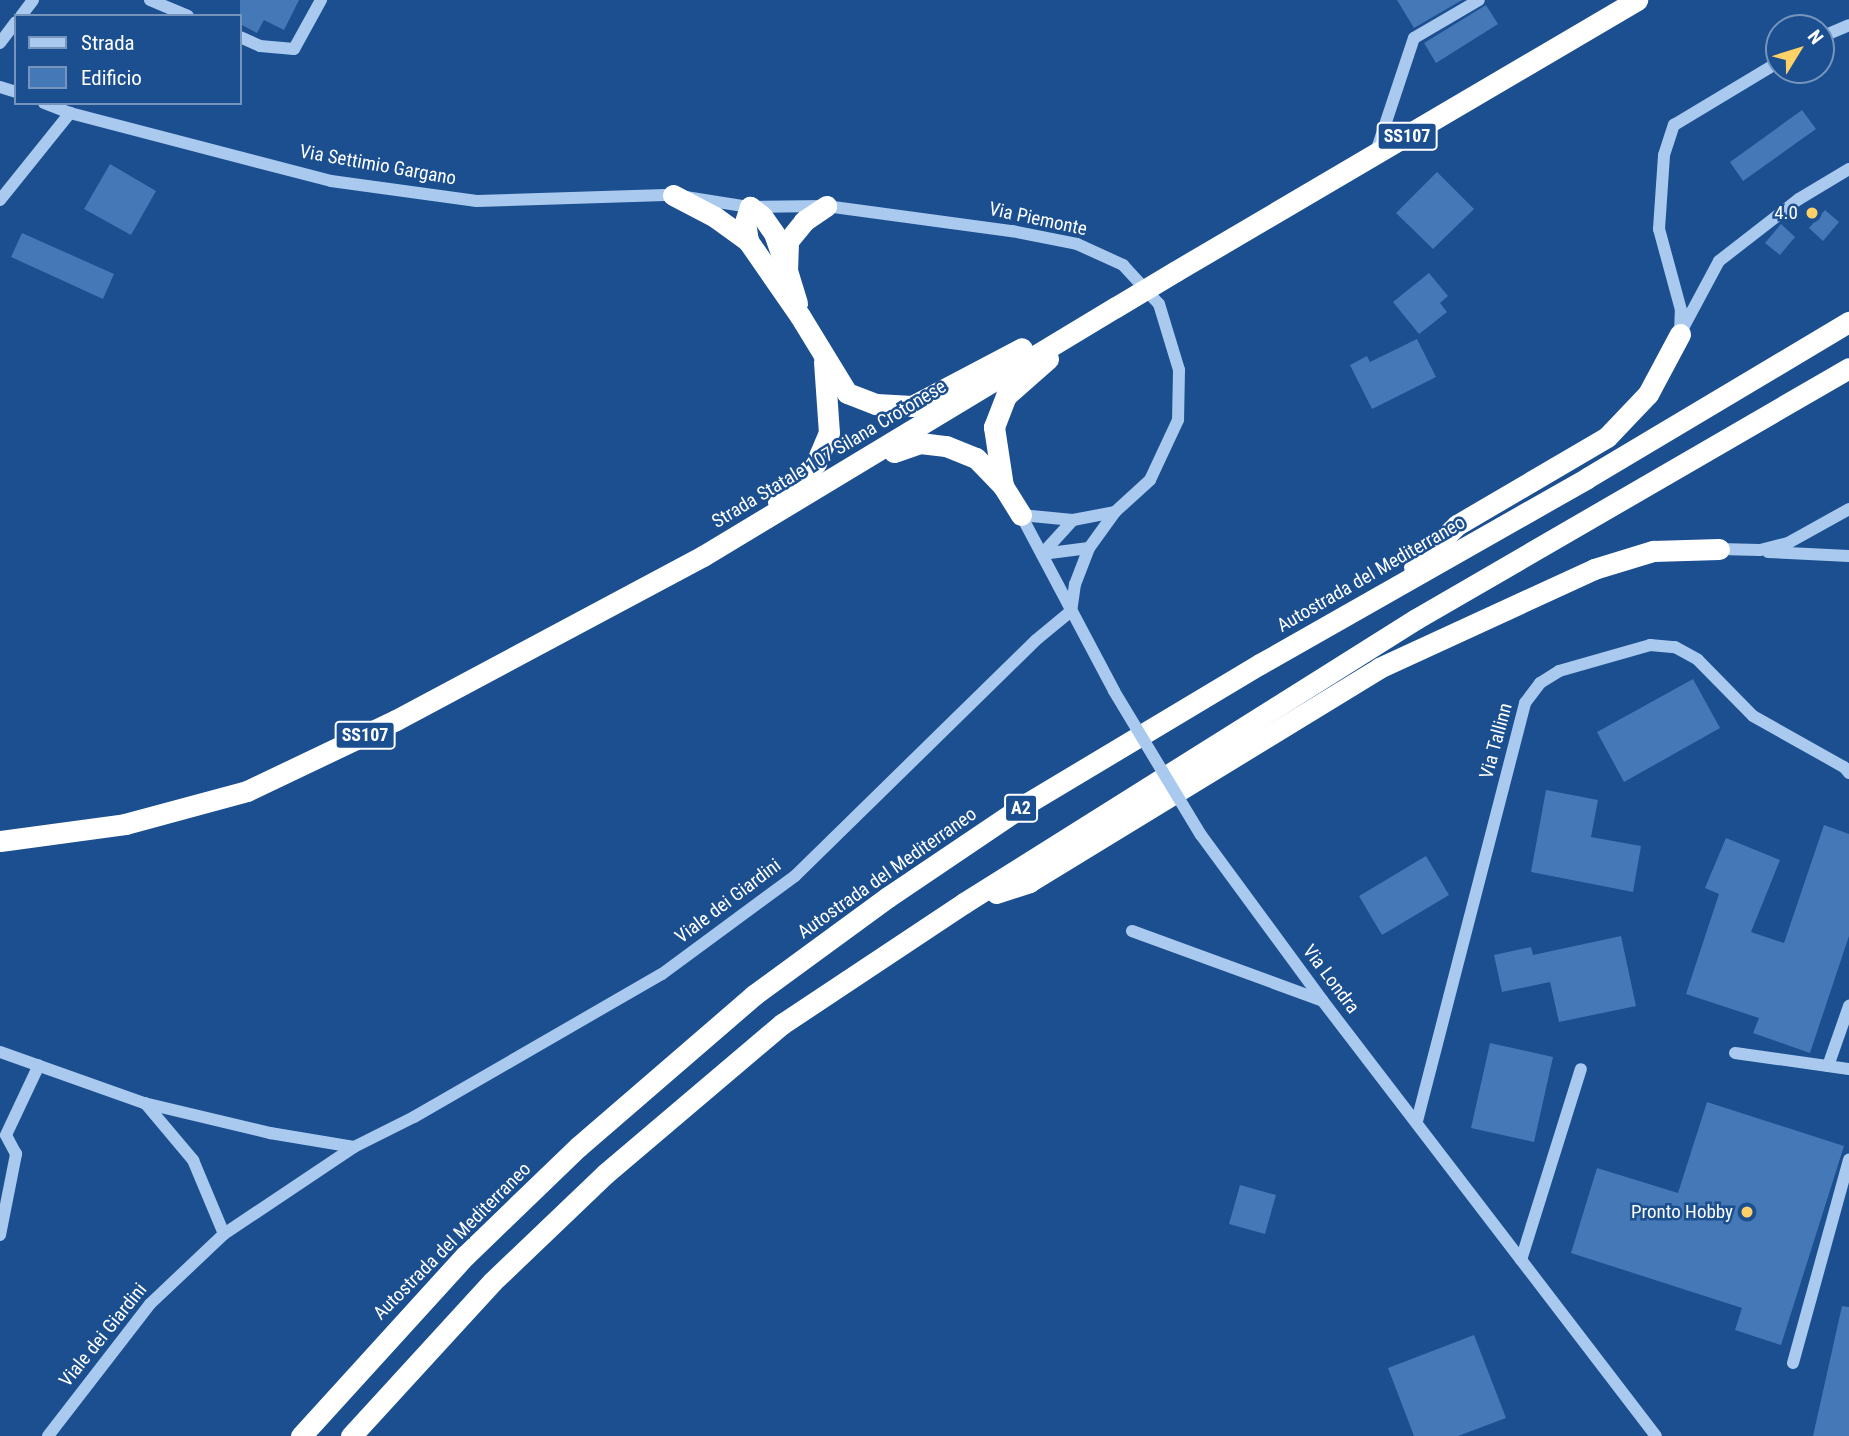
<!DOCTYPE html>
<style>
body{margin:0}
#map{position:relative;width:1849px;height:1436px;overflow:hidden;background:#1b4f8f;font-family:"Roboto Condensed",sans-serif}
div>[style]{position:absolute}
.building>*{inset:0;background:#4478b7}
.minor>*{height:12px;margin:-6px;padding:0 6px;transform-origin:6px;border-radius:6px;background:#a9c9ee}
.highway>*{height:21px;margin:-10.5px;padding:0 10.5px;transform-origin:10.5px;border-radius:10.5px;background:#fff}
.minor-bridge>*{height:12px;margin:-6px;padding:0 6px;transform-origin:6px;border-radius:6px;background:#a9c9ee}
.highway-bridge>*{height:21px;margin:-10.5px;padding:0 10.5px;transform-origin:10.5px;border-radius:10.5px;background:#fff}
.dots>*{width:19px;height:19px;translate:-50% -50%;box-sizing:border-box;border:4px solid #1b4f8f;border-radius:50%}
span{translate:-50% -50%;white-space:nowrap;text-align:center;line-height:1.15;-webkit-text-stroke:5px #1b4f8f;paint-order:stroke}
.shield-label span{padding:2px 5px;background:#1b4f8f;border:2px solid;border-radius:5px;-webkit-text-stroke-width:0}
.shield-label{font-size:18px;color:#fff;font-weight:700}
.street-label{font-size:19px;color:#fff}
.poi-label{font-size:19px;color:#fff}
.right{translate:-100% -50%;text-align:right}
.legend{position:absolute;left:14px;top:14px;width:228px;height:91px;box-sizing:border-box;background:#1b4f8f;border:2px solid #7695bc;margin:0;padding:9px 12px;list-style:none;font-size:21px;color:#fff}
.legend li{display:flex;align-items:center;gap:14px;height:35px}
.legend b{width:35px;border:2px solid #7695bc}
.north{position:absolute;left:1765px;top:14px;width:70px;height:70px;box-sizing:border-box;background:#1b4f8f;border:2px solid #7695bc;border-radius:50%;rotate:52deg;font-size:19px;font-weight:700;line-height:28px;text-align:center;color:#fff}
.north::after{content:'';display:block;margin:auto;width:24px;height:32px;background:#ffd166;clip-path:polygon(50% 0,100% 100%,50% 72%,0 100%)}
</style>
<div id="map">
<div class="building">
<div style="clip-path:polygon(240px 0,299px 0,284px 30px,264px 20px,257px 33px,240px 24px)"></div>
<div style="clip-path:polygon(1397px 0,1462px 0,1414px 28px)"></div>
<div style="clip-path:polygon(1486px 5px,1498px 24px,1436px 63px,1424px 43px)"></div>
<div style="clip-path:polygon(1802px 110px,1816px 129px,1743px 181px,1730px 162px)"></div>
<div style="clip-path:polygon(110px 164px,156px 191px,131px 235px,84px 209px)"></div>
<div style="clip-path:polygon(1437px 172px,1474px 209px,1433px 249px,1396px 213px)"></div>
<div style="clip-path:polygon(1825px 210px,1839px 222px,1823px 241px,1809px 228px)"></div>
<div style="clip-path:polygon(1781px 224px,1795px 237px,1780px 255px,1765px 243px)"></div>
<div style="clip-path:polygon(22px 233px,114px 274px,103px 299px,11px 257px)"></div>
<div style="clip-path:polygon(1429px 273px,1448px 296px,1440px 303px,1447px 312px,1419px 334px,1393px 302px)"></div>
<div style="clip-path:polygon(1417px 339px,1436px 377px,1372px 409px,1350px 365px,1367px 356px,1370px 362px)"></div>
<div style="clip-path:polygon(1693px 679px,1720px 728px,1624px 782px,1597px 732px)"></div>
<div style="clip-path:polygon(1546px 790px,1598px 800px,1591px 837px,1641px 846px,1633px 892px,1531px 872px)"></div>
<div style="clip-path:polygon(1824px 825px,1849px 834px,1849px 936px,1810px 1053px,1753px 1033px,1759px 1018px,1686px 994px,1719px 894px,1705px 888px,1726px 838px,1780px 860px,1751px 932px,1784px 943px)"></div>
<div style="clip-path:polygon(1426px 856px,1449px 895px,1382px 935px,1359px 896px)"></div>
<div style="clip-path:polygon(1621px 936px,1636px 1006px,1559px 1022px,1550px 982px,1502px 992px,1494px 955px,1531px 947px,1533px 955px)"></div>
<div style="clip-path:polygon(1490px 1043px,1553px 1057px,1534px 1142px,1471px 1128px)"></div>
<div style="clip-path:polygon(1707px 1102px,1844px 1146px,1781px 1345px,1735px 1330px,1742px 1308px,1571px 1253px,1597px 1168px,1678px 1193px)"></div>
<div style="clip-path:polygon(1240px 1185px,1276px 1195px,1265px 1234px,1229px 1224px)"></div>
<div style="clip-path:polygon(1842px 1306px,1849px 1307px,1849px 1436px,1813px 1436px)"></div>
<div style="clip-path:polygon(1474px 1335px,1506px 1418px,1458px 1436px,1414px 1436px,1388px 1368px)"></div>
</div>
<div class="minor">
<div style="left:150px;top:0;width:41px;rotate:22.8deg"></div>
<div style="left:21px;top:16px;width:20px;rotate:-53deg"></div>
<div style="left:240px;top:37px;width:22px;rotate:24deg"></div>
<div style="left:260px;top:46px;width:34px;rotate:5deg"></div>
<div style="left:294px;top:49px;width:56px;rotate:-61.1deg"></div>
<div style="left:1821px;top:37px;width:30px;rotate:-23deg"></div>
<div style="left:0;top:43px;width:26px;rotate:-53deg"></div>
<div style="left:0;top:87px;width:17px;rotate:17deg"></div>
<div style="left:44px;top:103px;width:28px;rotate:21deg"></div>
<div style="left:70px;top:113px;width:270px;rotate:14.6deg"></div>
<div style="left:331px;top:181px;width:147px;rotate:7.8deg"></div>
<div style="left:477px;top:201px;width:196px;rotate:-1.8deg"></div>
<div style="left:673px;top:195px;width:78px;rotate:8.9deg"></div>
<div style="left:750px;top:207px;width:76px;rotate:-0.8deg"></div>
<div style="left:826px;top:206px;width:188px;rotate:7.7deg"></div>
<div style="left:1012px;top:231px;width:66px;rotate:11.3deg"></div>
<div style="left:1077px;top:244px;width:51px;rotate:24.5deg"></div>
<div style="left:1123px;top:265px;width:53px;rotate:47.3deg"></div>
<div style="left:1159px;top:304px;width:69px;rotate:73.1deg"></div>
<div style="left:1179px;top:370px;width:50px;rotate:91.1deg"></div>
<div style="left:1178px;top:420px;width:66px;rotate:115deg"></div>
<div style="left:1150px;top:480px;width:47px;rotate:137.6deg"></div>
<div style="left:1115px;top:512px;width:44px;rotate:125.8deg"></div>
<div style="left:1089px;top:548px;width:39px;rotate:111deg"></div>
<div style="left:1075px;top:584px;width:27px;rotate:98deg"></div>
<div style="left:1376px;top:152px;width:120px;rotate:-71.6deg"></div>
<div style="left:1414px;top:38px;width:75px;rotate:-30.3deg"></div>
<div style="left:0;top:200px;width:112px;rotate:-51.2deg"></div>
<div style="left:1682px;top:330px;width:78px;rotate:-61.8deg"></div>
<div style="left:1719px;top:261px;width:101px;rotate:-37.8deg"></div>
<div style="left:1799px;top:199px;width:58px;rotate:-31deg"></div>
<div style="left:1680px;top:334px;width:24px;rotate:-88deg"></div>
<div style="left:1681px;top:310px;width:84px;rotate:-105.2deg"></div>
<div style="left:1659px;top:229px;width:74px;rotate:-86.1deg"></div>
<div style="left:1664px;top:155px;width:32px;rotate:-72deg"></div>
<div style="left:1674px;top:125px;width:122px;rotate:-31deg"></div>
<div style="left:1021px;top:515px;width:199px;rotate:62.1deg"></div>
<div style="left:1021px;top:515px;width:52px;rotate:5.5deg"></div>
<div style="left:1073px;top:520px;width:43px;rotate:-10.8deg"></div>
<div style="left:1719px;top:549px;width:41px;rotate:1.4deg"></div>
<div style="left:1760px;top:550px;width:29px;rotate:-14deg"></div>
<div style="left:1788px;top:543px;width:70px;rotate:-29.1deg"></div>
<div style="left:1768px;top:552px;width:81px;rotate:2.8deg"></div>
<div style="left:1042px;top:554px;width:47px;rotate:-7.3deg"></div>
<div style="left:1042px;top:554px;width:46px;rotate:-47.6deg"></div>
<div style="left:1201px;top:835px;width:205px;rotate:53.7deg"></div>
<div style="left:1322px;top:1000px;width:549px;rotate:52.55deg"></div>
<div style="left:1132px;top:931px;width:201px;rotate:20.1deg"></div>
<div style="left:0;top:1052px;width:153px;rotate:19.5deg"></div>
<div style="left:144px;top:1103px;width:130px;rotate:13.4deg"></div>
<div style="left:270px;top:1133px;width:85px;rotate:9.5deg"></div>
<div style="left:1735px;top:1053px;width:115px;rotate:8deg"></div>
<div style="left:1828px;top:1066px;width:64px;rotate:-70.7deg"></div>
<div style="left:145px;top:1103px;width:75px;rotate:49.9deg"></div>
<div style="left:193px;top:1160px;width:80px;rotate:67.3deg"></div>
<div style="left:1417px;top:1121px;width:432px;rotate:-75.5deg"></div>
<div style="left:1525px;top:703px;width:25px;rotate:-53deg"></div>
<div style="left:1540px;top:683px;width:22px;rotate:-32deg"></div>
<div style="left:1559px;top:671px;width:95px;rotate:-15.9deg"></div>
<div style="left:1650px;top:645px;width:25px;rotate:5deg"></div>
<div style="left:1675px;top:647px;width:26px;rotate:29deg"></div>
<div style="left:1698px;top:660px;width:78px;rotate:45.5deg"></div>
<div style="left:1753px;top:716px;width:104px;rotate:29.3deg"></div>
<div style="left:1844px;top:767px;width:8px;rotate:50deg"></div>
<div style="left:0;top:1235px;width:83px;rotate:-78.8deg"></div>
<div style="left:16px;top:1154px;width:21px;rotate:-118deg"></div>
<div style="left:6px;top:1135px;width:77px;rotate:-64.8deg"></div>
<div style="left:1521px;top:1260px;width:200px;rotate:-72.6deg"></div>
<div style="left:1793px;top:1363px;width:211px;rotate:-74.6deg"></div>
<div style="left:48px;top:1436px;width:167px;rotate:-52.3deg"></div>
<div style="left:150px;top:1304px;width:102px;rotate:-43.4deg"></div>
<div style="left:224px;top:1234px;width:156px;rotate:-33.8deg"></div>
<div style="left:354px;top:1147px;width:67px;rotate:-26.6deg"></div>
<div style="left:414px;top:1117px;width:286px;rotate:-30deg"></div>
<div style="left:662px;top:974px;width:165px;rotate:-36.4deg"></div>
<div style="left:795px;top:876px;width:337px;rotate:-44.4deg"></div>
<div style="left:1036px;top:640px;width:45px;rotate:-39.6deg"></div>
</div>
<div class="highway">
<div style="left:673px;top:195px;width:47px;rotate:27.6deg"></div>
<div style="left:715px;top:217px;width:41px;rotate:36deg"></div>
<div style="left:748px;top:241px;width:91px;rotate:55.3deg"></div>
<div style="left:800px;top:316px;width:90px;rotate:58.6deg"></div>
<div style="left:847px;top:393px;width:31px;rotate:21deg"></div>
<div style="left:876px;top:404px;width:36px;rotate:3deg"></div>
<div style="left:912px;top:406px;width:124px;rotate:-27.8deg"></div>
<div style="left:748px;top:241px;width:19px;rotate:-99deg"></div>
<div style="left:745px;top:222px;width:16px;rotate:-72deg"></div>
<div style="left:750px;top:207px;width:15px;rotate:37deg"></div>
<div style="left:762px;top:216px;width:21px;rotate:55deg"></div>
<div style="left:774px;top:233px;width:31px;rotate:71deg"></div>
<div style="left:1176px;top:271px;width:535px;rotate:-30.45deg"></div>
<div style="left:797px;top:303px;width:34px;rotate:-107deg"></div>
<div style="left:787px;top:271px;width:30px;rotate:-88deg"></div>
<div style="left:788px;top:241px;width:26px;rotate:-51deg"></div>
<div style="left:804px;top:221px;width:27px;rotate:-34deg"></div>
<div style="left:894px;top:452px;width:28px;rotate:-19deg"></div>
<div style="left:920px;top:443px;width:26px;rotate:7deg"></div>
<div style="left:946px;top:446px;width:32px;rotate:22deg"></div>
<div style="left:976px;top:458px;width:39px;rotate:46deg"></div>
<div style="left:1003px;top:486px;width:34px;rotate:58deg"></div>
<div style="left:1003px;top:486px;width:60px;rotate:-98.7deg"></div>
<div style="left:994px;top:427px;width:33px;rotate:-69deg"></div>
<div style="left:1006px;top:396px;width:56px;rotate:-41.4deg"></div>
<div style="left:778px;top:502px;width:54px;rotate:-45.7deg"></div>
<div style="left:816px;top:463px;width:33px;rotate:-67deg"></div>
<div style="left:829px;top:433px;width:72px;rotate:-94deg"></div>
<div style="left:1414px;top:567px;width:60px;rotate:-44.3deg"></div>
<div style="left:1457px;top:525px;width:174px;rotate:-30.4deg"></div>
<div style="left:1607px;top:437px;width:59px;rotate:-46.4deg"></div>
<div style="left:1648px;top:394px;width:68px;rotate:-61.9deg"></div>
<div style="left:0;top:841px;width:126px;rotate:-7.7deg"></div>
<div style="left:125px;top:824px;width:126px;rotate:-15.1deg"></div>
<div style="left:247px;top:791px;width:165px;rotate:-25.5deg"></div>
<div style="left:396px;top:720px;width:348px;rotate:-28.1deg"></div>
<div style="left:703px;top:556px;width:482px;rotate:-31.1deg"></div>
<div style="left:996px;top:893px;width:35px;rotate:-18deg"></div>
<div style="left:1029px;top:882px;width:410px;rotate:-31.4deg"></div>
<div style="left:1379px;top:668px;width:237px;rotate:-24.7deg"></div>
<div style="left:1594px;top:569px;width:62px;rotate:-17deg"></div>
<div style="left:1653px;top:551px;width:66px;rotate:-1.7deg"></div>
<div style="left:301px;top:1436px;width:244px;rotate:-47.7deg"></div>
<div style="left:465px;top:1256px;width:157px;rotate:-44deg"></div>
<div style="left:578px;top:1147px;width:233px;rotate:-40.8deg"></div>
<div style="left:754px;top:995px;width:166px;rotate:-36.2deg"></div>
<div style="left:888px;top:897px;width:166px;rotate:-34deg"></div>
<div style="left:1026px;top:804px;width:273px;rotate:-30.9deg"></div>
<div style="left:1260px;top:664px;width:376px;rotate:-29.6deg"></div>
<div style="left:1587px;top:478px;width:305px;rotate:-30.8deg"></div>
<div style="left:351px;top:1436px;width:209px;rotate:-47.5deg"></div>
<div style="left:492px;top:1282px;width:156px;rotate:-43.7deg"></div>
<div style="left:605px;top:1174px;width:232px;rotate:-40.3deg"></div>
<div style="left:782px;top:1024px;width:219px;rotate:-33.6deg"></div>
<div style="left:964px;top:903px;width:534px;rotate:-32.14deg"></div>
<div style="left:1416px;top:619px;width:500px;rotate:-30.1deg"></div>
</div>
<div class="minor-bridge">
<div style="left:1114px;top:691px;width:168px;rotate:58.9deg"></div>
</div>
<div class="highway-bridge">
<div style="left:1116px;top:307px;width:70px;rotate:-31deg"></div>
</div>
<div class="dots">
<div style="left:1812px;top:213px;background:#ffd166"></div>
<div style="left:1747px;top:1212px;background:#ffd166"></div>
</div>
<div class="shield-label">
<span style="left:1407px;top:136px">SS107</span>
<span style="left:365px;top:735px">SS107</span>
<span style="left:1021px;top:808px">A2</span>
</div>
<div class="street-label">
<span style="left:378px;top:165px;rotate:10deg">Via Settimio Gargano</span>
<span style="left:1038px;top:219px;rotate:12deg">Via Piemonte</span>
<span style="left:829px;top:454px;rotate:-31deg">Strada Statale 107 Silana Crotonese</span>
<span style="left:1371px;top:574px;rotate:-30deg">Autostrada del Mediterraneo</span>
<span style="left:1496px;top:741px;rotate:-75deg">Via Tallinn</span>
<span style="left:887px;top:873px;rotate:-35deg">Autostrada del Mediterraneo</span>
<span style="left:728px;top:901px;rotate:-37deg">Viale dei Giardini</span>
<span style="left:1331px;top:979px;rotate:53deg">Via Londra</span>
<span style="left:452px;top:1241px;rotate:-45deg">Autostrada del Mediterraneo</span>
<span style="left:103px;top:1335px;rotate:-51deg">Viale dei Giardini</span>
</div>
<div class="poi-label">
<span class="right" style="left:1798px;top:213px">4.0</span>
<span class="right" style="left:1733px;top:1212px">Pronto Hobby</span>
</div>
<ul class="legend">
<li><b style="height:9px;background:#a9c9ee"></b>Strada</li>
<li><b style="height:19px;background:#4478b7"></b>Edificio</li>
</ul>
<div class="north">N</div>
</div>
